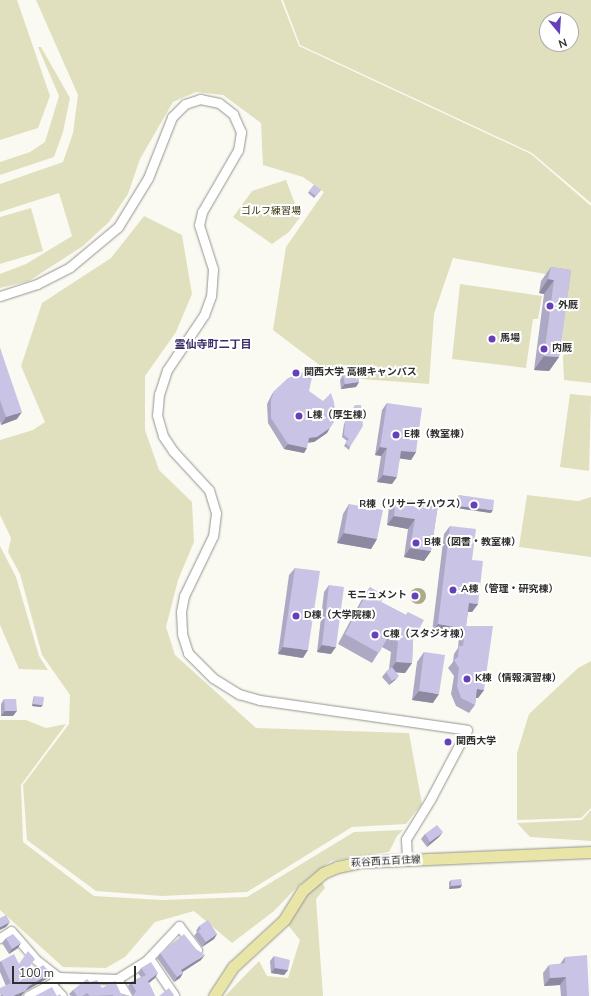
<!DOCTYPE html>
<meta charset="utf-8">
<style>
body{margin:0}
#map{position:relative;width:591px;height:996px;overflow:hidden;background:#fafaf3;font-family:"Nunito Sans","Noto Sans JP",sans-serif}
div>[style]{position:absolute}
.green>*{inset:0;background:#e0e0be}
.water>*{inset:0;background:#abab8a}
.round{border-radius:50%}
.roads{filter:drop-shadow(0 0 1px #94948e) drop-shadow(0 0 1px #94948e)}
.minor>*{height:9px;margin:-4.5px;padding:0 4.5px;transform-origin:4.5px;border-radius:4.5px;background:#fff}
.major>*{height:11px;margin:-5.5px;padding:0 5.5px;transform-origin:5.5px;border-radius:5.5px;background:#e8e5a7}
.wall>*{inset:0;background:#ada9c5}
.shaded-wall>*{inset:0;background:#8d89a0}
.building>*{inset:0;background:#c9c4e5}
.dots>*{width:11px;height:11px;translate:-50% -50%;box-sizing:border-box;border:2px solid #fff;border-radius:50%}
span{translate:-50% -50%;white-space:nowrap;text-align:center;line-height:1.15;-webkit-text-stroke:4px #fff;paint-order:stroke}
.park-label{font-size:10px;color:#333105}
.poi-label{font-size:10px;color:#2f2f2d;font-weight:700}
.left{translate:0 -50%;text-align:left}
.right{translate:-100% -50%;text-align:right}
.street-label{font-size:10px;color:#2f2f2d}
.neighbourhood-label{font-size:11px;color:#3a2b66;font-weight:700}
.north{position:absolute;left:539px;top:12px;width:40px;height:40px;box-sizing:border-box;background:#fff;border:1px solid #acacab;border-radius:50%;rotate:162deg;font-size:11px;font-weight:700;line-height:16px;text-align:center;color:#2f2f2d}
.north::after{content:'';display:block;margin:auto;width:14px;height:18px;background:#6540b9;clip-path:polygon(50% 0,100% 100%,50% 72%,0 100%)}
.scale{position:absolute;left:12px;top:966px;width:124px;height:18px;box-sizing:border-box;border:2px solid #2f2f2d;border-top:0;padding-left:5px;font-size:12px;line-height:14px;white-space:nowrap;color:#2f2f2d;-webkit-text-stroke:3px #fff;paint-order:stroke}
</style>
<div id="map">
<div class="green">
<div style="clip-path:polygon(0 0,17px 0,50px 96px,38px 128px,0 140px)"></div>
<div style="clip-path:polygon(36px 0,281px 0,299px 46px,531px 154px,591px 206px,591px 383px,564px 380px,562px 337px,568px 278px,453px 258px,434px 314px,429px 384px,335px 377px,273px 330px,286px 247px,324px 192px,303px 177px,263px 165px,261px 123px,223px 95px,196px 92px,173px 102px,140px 159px,128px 194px,109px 222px,83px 246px,29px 281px,0 288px,0 274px,26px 264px,72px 236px,59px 193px,0 212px,0 184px,63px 162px,73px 133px,78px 95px)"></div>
<div style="clip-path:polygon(evenodd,283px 0,591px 0,591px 203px,532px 153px,300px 45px,283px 0,547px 20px,571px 20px,571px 44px,547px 44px,547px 20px)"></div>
<div style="clip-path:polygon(38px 47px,41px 47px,70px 98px,63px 132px,54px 157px,0 175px,0 162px,30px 152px,45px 142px,59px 96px)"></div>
<div style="clip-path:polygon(286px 180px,300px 217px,289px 232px,272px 244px,233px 217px,252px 191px)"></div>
<div style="clip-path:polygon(31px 208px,43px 251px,0 264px,0 217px)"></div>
<div style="clip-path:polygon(144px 216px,182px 235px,192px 294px,176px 332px,145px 376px,145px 430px,159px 470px,192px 502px,194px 542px,178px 580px,166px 627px,175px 655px,256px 728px,409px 733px,422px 804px,406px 824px,352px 827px,247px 892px,162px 896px,96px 891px,27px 840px,23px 785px,69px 724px,70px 695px,42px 655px,20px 574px,8px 552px,11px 538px,0 515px,0 440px,33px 430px,45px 422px,21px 366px,42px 303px,111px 258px)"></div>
<div style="clip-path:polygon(460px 284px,542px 296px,538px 319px,533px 319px,526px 368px,452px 359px)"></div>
<div style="clip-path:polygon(570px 394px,591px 396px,589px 471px,560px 467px)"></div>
<div style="clip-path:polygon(527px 495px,578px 501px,591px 497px,591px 557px,519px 547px)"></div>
<div style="clip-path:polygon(0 546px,16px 577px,39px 656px,48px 670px,19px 669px,0 625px)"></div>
<div style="clip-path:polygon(591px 661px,591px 808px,581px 818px,517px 820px,517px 753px,529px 714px,578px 668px)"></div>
<div style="clip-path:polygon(0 720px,26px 720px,46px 728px,66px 724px,21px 785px,23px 842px,94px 896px,162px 900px,247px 897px,354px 832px,403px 830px,397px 836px,389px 852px,331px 861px,299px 885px,274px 911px,232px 943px,194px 911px,155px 922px,125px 957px,106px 968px,63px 967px,0 910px)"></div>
<div style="clip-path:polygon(591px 810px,591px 841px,530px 837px,517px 823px,582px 820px)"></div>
<div style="clip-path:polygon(322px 881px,325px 888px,316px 899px,323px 996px,225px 996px,259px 961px,267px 976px,288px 978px,300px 940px,288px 925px,305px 893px)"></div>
</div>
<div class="water">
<div class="round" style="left:410px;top:588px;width:16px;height:16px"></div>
</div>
<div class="roads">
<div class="minor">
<div style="left:0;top:296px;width:39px;rotate:-18deg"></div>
<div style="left:37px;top:284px;width:37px;rotate:-27deg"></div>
<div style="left:70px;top:267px;width:62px;rotate:-39.8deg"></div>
<div style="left:118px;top:227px;width:57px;rotate:-58.5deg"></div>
<div style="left:148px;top:178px;width:66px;rotate:-68.5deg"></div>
<div style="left:172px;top:117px;width:18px;rotate:-45deg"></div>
<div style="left:185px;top:104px;width:16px;rotate:-18deg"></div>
<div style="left:200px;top:99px;width:19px;rotate:12deg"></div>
<div style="left:219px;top:103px;width:18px;rotate:38deg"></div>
<div style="left:233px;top:114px;width:20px;rotate:66deg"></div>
<div style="left:241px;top:132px;width:18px;rotate:99deg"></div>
<div style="left:238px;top:150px;width:72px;rotate:120.1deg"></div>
<div style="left:202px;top:212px;width:13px;rotate:103deg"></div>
<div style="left:199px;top:225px;width:46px;rotate:72.3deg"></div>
<div style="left:213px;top:269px;width:27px;rotate:94deg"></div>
<div style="left:211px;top:296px;width:20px;rotate:110deg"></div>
<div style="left:204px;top:315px;width:66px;rotate:123.9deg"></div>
<div style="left:167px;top:370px;width:25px;rotate:108deg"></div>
<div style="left:159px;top:394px;width:21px;rotate:95deg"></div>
<div style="left:157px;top:415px;width:22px;rotate:74deg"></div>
<div style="left:163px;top:436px;width:18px;rotate:56deg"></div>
<div style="left:173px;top:451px;width:53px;rotate:47.3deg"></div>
<div style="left:209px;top:490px;width:24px;rotate:73deg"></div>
<div style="left:216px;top:513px;width:23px;rotate:97deg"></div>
<div style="left:213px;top:536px;width:67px;rotate:115.8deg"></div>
<div style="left:184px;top:596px;width:16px;rotate:101deg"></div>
<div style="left:181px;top:612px;width:22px;rotate:87deg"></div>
<div style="left:182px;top:634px;width:20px;rotate:72deg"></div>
<div style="left:188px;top:653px;width:35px;rotate:45deg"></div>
<div style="left:213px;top:678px;width:31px;rotate:32deg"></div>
<div style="left:239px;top:694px;width:22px;rotate:16deg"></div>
<div style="left:260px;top:700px;width:209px;rotate:8.2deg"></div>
<div style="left:467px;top:730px;width:79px;rotate:117.9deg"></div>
<div style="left:430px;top:800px;width:46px;rotate:121.6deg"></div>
<div style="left:406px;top:839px;width:22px;rotate:87deg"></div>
<div style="left:0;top:938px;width:13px;rotate:-32deg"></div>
<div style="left:11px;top:931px;width:37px;rotate:49deg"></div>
<div style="left:35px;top:959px;width:29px;rotate:38deg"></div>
<div style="left:58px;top:977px;width:10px;rotate:135deg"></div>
<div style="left:149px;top:958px;width:45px;rotate:56deg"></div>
<div style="left:58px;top:977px;width:59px;rotate:1.9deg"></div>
<div style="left:117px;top:979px;width:34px;rotate:-32deg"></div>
<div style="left:146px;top:961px;width:48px;rotate:-46.7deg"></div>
<div style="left:179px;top:926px;width:30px;rotate:53deg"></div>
<div style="left:117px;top:979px;width:20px;rotate:60deg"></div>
<div style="left:28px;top:996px;width:26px;rotate:-28deg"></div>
<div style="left:51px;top:984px;width:16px;rotate:47deg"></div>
</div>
<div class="major">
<div style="left:214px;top:996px;width:35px;rotate:-57deg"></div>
<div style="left:233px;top:967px;width:69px;rotate:-42.7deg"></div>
<div style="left:284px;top:920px;width:36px;rotate:-58deg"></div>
<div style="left:303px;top:890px;width:26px;rotate:-40deg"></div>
<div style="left:323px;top:873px;width:15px;rotate:-23deg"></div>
<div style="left:337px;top:867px;width:24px;rotate:-12deg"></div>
<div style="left:360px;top:862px;width:231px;rotate:-2.5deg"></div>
</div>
</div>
<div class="wall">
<div style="clip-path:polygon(314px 185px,321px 190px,314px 198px,308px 193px)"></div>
<div style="clip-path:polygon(551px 267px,571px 270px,559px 357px,549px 371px,534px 370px,544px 294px,539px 293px,541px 281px)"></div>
<div style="clip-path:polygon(0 348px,17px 419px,1px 425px,0 421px)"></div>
<div style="clip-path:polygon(343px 375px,359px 382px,356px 387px,341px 389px,340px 380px)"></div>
<div style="clip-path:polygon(274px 391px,309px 391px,327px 433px,314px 442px,308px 442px,304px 453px,284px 449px,268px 423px,267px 404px,271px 396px)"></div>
<div style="clip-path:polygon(387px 403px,416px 452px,411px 460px,400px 458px,392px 484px,377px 482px,381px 456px,375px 455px,382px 410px)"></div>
<div style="clip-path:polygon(353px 408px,350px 447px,349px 450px,344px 446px,347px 441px,342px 437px,344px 424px)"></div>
<div style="clip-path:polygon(459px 495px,491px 513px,456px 508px,457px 498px)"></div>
<div style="clip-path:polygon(396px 498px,438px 505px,431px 551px,424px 561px,404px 557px,408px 529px,387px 525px,389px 507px)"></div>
<div style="clip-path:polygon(349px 504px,377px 539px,371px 549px,337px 543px,343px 514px)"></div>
<div style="clip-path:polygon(450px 526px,472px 560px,478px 604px,472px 612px,468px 612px,466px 626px,484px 690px,478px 698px,476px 698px,475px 705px,469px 713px,456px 706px,451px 694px,454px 676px,448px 668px,453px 662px,454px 654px,458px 648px,459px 637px,432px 632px,444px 534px)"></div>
<div style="clip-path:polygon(295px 568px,303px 658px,278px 654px,289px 575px)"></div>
<div style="clip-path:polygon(329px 585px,331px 654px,317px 652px,324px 592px)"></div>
<div style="clip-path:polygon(370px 587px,381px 602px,406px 615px,408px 612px,413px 640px,412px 663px,405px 673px,396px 672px,395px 680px,389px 685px,382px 677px,386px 672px,389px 669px,391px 652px,382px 647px,372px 663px,338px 644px,363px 597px)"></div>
<div style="clip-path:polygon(424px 652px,433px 703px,412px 700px,417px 662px)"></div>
<div style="clip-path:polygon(34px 696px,41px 707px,32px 706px,33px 699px)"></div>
<div style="clip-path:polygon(4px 699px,13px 716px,1px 716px,1px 704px)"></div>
<div style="clip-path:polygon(425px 834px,439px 837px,427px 847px,421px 839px)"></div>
<div style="clip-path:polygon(451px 880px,462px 885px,460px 888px,449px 889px,449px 882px)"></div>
<div style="clip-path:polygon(199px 926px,217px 934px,214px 939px,202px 947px,194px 936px,197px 932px,196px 931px)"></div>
<div style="clip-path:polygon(6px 938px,18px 948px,9px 954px,2px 943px)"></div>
<div style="clip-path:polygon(160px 953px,201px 960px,182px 972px,183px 973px,180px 978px,174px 982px,157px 958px)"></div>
<div style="clip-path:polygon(274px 956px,288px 970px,284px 975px,271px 973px,270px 961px)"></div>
<div style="clip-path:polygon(565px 957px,589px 996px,561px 996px,560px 985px,544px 986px,543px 973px,549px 965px,560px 964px)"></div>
<div style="clip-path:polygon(1px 961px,19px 964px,18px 982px,48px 978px,26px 991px,21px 996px,0 996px,6px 986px,0 972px,0 962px)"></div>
<div style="clip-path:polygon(141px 968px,155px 978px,149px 983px,155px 996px,133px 996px,128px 986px,131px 982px,141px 977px,138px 973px)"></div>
<div style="clip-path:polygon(90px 982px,102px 988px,130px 996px,71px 996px,69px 994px,73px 990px)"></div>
</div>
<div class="shaded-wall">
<div style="clip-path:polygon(548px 279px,554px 280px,544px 294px,539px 293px)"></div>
<div style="clip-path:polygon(544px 356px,559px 357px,549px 371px,534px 370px)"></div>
<div style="clip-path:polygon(359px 382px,356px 387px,341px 389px,345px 384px)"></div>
<div style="clip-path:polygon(22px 412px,17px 419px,1px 425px,6px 417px)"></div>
<div style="clip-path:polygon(330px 428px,327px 433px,314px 442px,306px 443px,309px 438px)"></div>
<div style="clip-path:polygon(288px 444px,307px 448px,304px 453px,284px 449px)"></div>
<div style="clip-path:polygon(380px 447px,387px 448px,381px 456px,375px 455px)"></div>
<div style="clip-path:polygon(401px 451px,416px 452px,411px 460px,396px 458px)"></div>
<div style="clip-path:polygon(383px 475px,397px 477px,392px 484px,377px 482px)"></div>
<div style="clip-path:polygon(458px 506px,493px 510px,491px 513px,456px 508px)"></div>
<div style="clip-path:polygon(394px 516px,415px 519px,408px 529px,387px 525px)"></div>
<div style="clip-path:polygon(344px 533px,377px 539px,371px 549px,337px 543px)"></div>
<div style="clip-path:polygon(410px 548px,431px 551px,424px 561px,404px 557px)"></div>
<div style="clip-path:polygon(469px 603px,478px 604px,472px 612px,463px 611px)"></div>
<div style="clip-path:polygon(438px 624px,465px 629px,459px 637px,432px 632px)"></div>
<div style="clip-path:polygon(322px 645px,336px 647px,331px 654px,317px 652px)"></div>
<div style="clip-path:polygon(283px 647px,308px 650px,303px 658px,278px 654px)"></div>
<div style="clip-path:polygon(396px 662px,412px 663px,405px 673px,389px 672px)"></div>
<div style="clip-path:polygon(399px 676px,395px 680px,389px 685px,392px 681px)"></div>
<div style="clip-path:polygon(477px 689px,484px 690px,478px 698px,471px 698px)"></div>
<div style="clip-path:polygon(419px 691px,439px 694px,433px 703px,412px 700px)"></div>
<div style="clip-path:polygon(33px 704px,43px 705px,41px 707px,32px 706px)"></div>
<div style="clip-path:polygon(5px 711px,17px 711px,13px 716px,1px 716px)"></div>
<div style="clip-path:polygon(443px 832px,439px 837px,427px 847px,430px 842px)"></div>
<div style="clip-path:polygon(462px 885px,460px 888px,449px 889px,451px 886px)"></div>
<div style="clip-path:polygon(10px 922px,6px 927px,0 930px,0 927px)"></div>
<div style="clip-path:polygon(217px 934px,214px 939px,202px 947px,206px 942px)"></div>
<div style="clip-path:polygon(21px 943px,18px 948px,9px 954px,12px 949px)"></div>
<div style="clip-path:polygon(205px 955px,201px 960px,178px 975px,181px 970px)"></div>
<div style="clip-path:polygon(275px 968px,288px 970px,284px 975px,271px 973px)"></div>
<div style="clip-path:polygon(51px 973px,48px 978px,25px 991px,29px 986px)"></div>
<div style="clip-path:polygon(158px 973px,155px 978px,145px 986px,148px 981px)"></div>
<div style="clip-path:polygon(183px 973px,180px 978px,174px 982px,177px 977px)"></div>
<div style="clip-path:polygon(566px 977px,560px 985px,544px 986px,550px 978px)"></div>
<div style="clip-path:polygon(25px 991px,22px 995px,21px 996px,13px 996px)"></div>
</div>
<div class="building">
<div style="clip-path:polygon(314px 185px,321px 190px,316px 196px,309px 191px)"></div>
<div style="clip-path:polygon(551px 267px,571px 270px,559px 357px,544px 356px,554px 280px,548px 279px)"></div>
<div style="clip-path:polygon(0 348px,22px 412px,6px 417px,0 400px)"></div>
<div style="clip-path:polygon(303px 372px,313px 373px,309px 391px,323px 401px,331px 393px,334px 402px,336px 419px,330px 428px,317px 437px,309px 438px,307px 448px,288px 444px,271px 418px,271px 400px,274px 391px,288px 378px)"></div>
<div style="clip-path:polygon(358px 373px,359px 382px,345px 384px,343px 375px)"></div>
<div style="clip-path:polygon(387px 403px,422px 408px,416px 452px,401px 451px,397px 477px,383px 475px,387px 448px,380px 447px)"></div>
<div style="clip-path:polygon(355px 405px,361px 405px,363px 426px,350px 447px,345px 443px,349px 439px,344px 435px,345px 421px)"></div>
<div style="clip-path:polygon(459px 495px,494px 500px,493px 510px,458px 506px)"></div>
<div style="clip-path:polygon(396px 498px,438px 505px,431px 551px,410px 548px,415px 519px,394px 516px)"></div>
<div style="clip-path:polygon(349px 504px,383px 510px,377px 539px,344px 533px)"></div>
<div style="clip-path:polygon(450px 526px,476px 529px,472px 560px,483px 561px,478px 604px,469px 603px,466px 626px,493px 626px,484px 690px,477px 689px,475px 705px,461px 698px,457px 686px,459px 668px,454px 660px,458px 657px,459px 646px,463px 646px,465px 629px,438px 624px)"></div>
<div style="clip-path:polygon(295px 568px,320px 571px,308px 650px,283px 647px)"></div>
<div style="clip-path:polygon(329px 585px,344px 587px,336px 647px,322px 645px)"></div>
<div style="clip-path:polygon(370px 587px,384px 595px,381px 602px,406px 615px,408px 612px,424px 620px,413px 640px,412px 663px,396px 662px,398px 642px,388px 637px,379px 653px,345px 634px)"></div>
<div style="clip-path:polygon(424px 652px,445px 655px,439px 694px,419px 691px)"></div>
<div style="clip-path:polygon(392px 667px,399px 676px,392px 681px,386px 672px)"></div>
<div style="clip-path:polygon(34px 696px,44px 697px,43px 705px,33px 704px)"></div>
<div style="clip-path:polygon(4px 699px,16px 699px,17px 711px,5px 711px)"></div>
<div style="clip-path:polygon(437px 825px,443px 832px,430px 842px,425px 834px)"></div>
<div style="clip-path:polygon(461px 879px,462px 885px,451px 886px,451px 880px)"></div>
<div style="clip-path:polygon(6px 915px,10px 922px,0 927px,0 918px)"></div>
<div style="clip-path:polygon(208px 920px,217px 934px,206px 942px,198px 931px,201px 929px,199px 926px)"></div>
<div style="clip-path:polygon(13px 934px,21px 943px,12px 949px,6px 938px)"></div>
<div style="clip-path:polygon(184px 934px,196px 949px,205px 955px,181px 970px,183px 973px,177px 977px,160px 953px)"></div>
<div style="clip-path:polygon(28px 951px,35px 959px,18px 982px,43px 965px,51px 973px,29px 986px,25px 991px,13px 996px,3px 996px,2px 994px,0 994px,0 988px,11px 983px,1px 961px,14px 954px,19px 964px)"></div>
<div style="clip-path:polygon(587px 955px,589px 996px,567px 996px,566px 977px,550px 978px,549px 965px,565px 963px,565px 957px)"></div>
<div style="clip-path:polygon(274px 956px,290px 960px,288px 970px,275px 968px)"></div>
<div style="clip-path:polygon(151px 962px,158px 973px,148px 981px,155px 996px,133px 996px,136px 991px,131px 982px,146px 975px,141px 968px)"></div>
<div style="clip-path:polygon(87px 979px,90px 982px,97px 980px,102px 988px,115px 981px,121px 994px,130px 996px,113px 996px,113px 995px,90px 996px,87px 993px,82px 996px,77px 996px,73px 990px)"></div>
<div style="clip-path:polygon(52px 987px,57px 996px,60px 994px,61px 996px,35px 996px)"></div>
<div style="clip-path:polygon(169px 988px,174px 995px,173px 996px,159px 996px)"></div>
</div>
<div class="dots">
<div style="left:550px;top:306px;background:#6540b9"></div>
<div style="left:492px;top:339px;background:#6540b9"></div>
<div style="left:544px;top:349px;background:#6540b9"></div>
<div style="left:296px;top:373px;background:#6540b9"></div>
<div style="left:299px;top:416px;background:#6540b9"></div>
<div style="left:396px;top:435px;background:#6540b9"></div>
<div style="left:474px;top:505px;background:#6540b9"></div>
<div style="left:416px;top:543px;background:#6540b9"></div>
<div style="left:453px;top:590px;background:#6540b9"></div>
<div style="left:415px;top:596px;background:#6540b9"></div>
<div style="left:296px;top:616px;background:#6540b9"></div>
<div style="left:375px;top:635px;background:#6540b9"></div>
<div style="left:467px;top:679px;background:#6540b9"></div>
<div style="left:448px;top:742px;background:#6540b9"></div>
</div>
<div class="park-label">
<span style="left:271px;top:212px">ゴルフ練習場</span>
</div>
<div class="poi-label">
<span class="left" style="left:558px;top:306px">外厩</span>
<span class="left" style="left:500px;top:339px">馬場</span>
<span class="left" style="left:552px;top:349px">内厩</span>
<span class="left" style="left:304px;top:373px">関西大学 高槻キャンパス</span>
<span class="left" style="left:307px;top:416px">L棟（厚生棟）</span>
<span class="left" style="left:404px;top:435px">E棟（教室棟）</span>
<span class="right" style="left:466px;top:505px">R棟（リサーチハウス）</span>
<span class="left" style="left:424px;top:543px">B棟（図書・教室棟）</span>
<span class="left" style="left:461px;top:590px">A棟（管理・研究棟）</span>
<span class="right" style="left:407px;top:596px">モニュメント</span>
<span class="left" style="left:304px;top:616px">D棟（大学院棟）</span>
<span class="left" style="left:383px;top:635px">C棟（スタジオ棟）</span>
<span class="left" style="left:475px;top:679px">K棟（情報演習棟）</span>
<span class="left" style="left:456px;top:742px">関西大学</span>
</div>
<div class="street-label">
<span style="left:386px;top:862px;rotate:-3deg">萩谷西五百住線</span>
</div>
<div class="neighbourhood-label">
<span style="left:213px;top:345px">霊仙寺町二丁目</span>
</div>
<div class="north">N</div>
<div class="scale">100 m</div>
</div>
